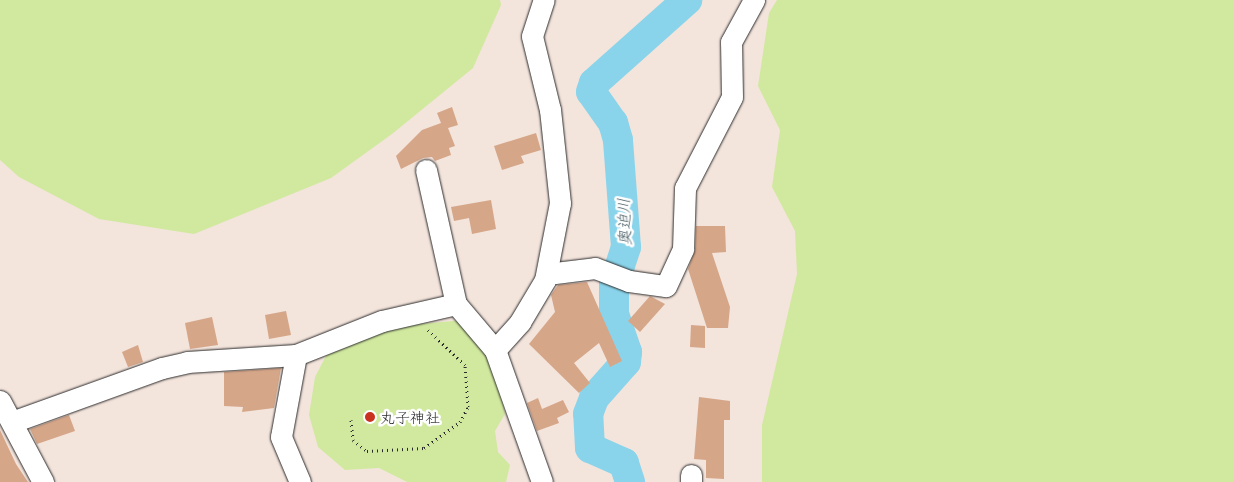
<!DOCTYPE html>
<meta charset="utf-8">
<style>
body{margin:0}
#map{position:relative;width:1234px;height:482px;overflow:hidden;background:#f3e4dc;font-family:"Playpen Sans","Klee One",sans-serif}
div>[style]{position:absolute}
.green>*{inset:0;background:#d1e99f}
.river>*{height:30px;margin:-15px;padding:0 15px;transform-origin:15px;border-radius:15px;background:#8ad4eb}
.building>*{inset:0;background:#d6a689}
.path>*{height:3px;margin-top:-1.5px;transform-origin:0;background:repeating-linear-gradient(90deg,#2b2b2b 0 1px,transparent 0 5px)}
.roads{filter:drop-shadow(0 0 1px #2b2b2b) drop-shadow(0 0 1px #2b2b2b)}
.minor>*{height:21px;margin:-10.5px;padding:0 10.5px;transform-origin:10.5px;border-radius:10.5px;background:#fff}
.dots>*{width:14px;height:14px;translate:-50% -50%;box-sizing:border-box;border:2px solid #fff;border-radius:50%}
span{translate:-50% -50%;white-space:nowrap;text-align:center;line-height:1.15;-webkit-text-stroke:5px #fff;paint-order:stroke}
.poi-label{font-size:15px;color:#2b2b2b}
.left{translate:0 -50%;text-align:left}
.water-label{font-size:16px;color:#485e65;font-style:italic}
</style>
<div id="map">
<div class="green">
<div style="clip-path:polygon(0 0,500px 0,501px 5px,473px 68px,392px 134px,331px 178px,194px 234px,99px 219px,19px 177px,0 160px)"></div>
<div style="clip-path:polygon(777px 0,1234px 0,1234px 482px,762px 482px,762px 425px,797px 274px,795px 231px,772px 187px,780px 130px,758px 86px,769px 13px)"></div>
<div style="clip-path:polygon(464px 320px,476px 330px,499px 379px,505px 414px,495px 431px,498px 452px,510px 465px,506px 482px,407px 482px,379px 468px,345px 470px,318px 447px,309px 415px,315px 377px,328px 352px,386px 327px)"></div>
</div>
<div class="river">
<div style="left:630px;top:482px;width:20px;rotate:-108deg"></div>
<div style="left:624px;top:463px;width:37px;rotate:-156deg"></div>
<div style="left:590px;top:448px;width:34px;rotate:-93deg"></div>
<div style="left:588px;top:414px;width:17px;rotate:-69deg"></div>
<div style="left:594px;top:398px;width:48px;rotate:-48.4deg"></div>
<div style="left:626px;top:362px;width:10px;rotate:-84deg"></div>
<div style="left:627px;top:352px;width:40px;rotate:-108.9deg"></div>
<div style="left:614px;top:314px;width:30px;rotate:-90deg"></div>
<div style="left:614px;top:284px;width:39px;rotate:-72deg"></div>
<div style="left:626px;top:247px;width:107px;rotate:-94.3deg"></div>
<div style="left:618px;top:140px;width:18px;rotate:-106deg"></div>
<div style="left:613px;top:123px;width:38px;rotate:-125deg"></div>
<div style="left:591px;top:92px;width:9px;rotate:-72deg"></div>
<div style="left:594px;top:83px;width:125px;rotate:-41.7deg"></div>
</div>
<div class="building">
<div style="clip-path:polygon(452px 107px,458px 125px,448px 128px,455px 146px,449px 148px,451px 155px,435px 161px,432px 157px,423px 158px,401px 169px,396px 156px,422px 130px,441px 123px,437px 113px)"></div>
<div style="clip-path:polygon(536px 133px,541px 150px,521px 156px,524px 163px,502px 170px,494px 146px)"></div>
<div style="clip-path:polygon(491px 200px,496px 229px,472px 234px,469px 218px,454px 221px,451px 207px)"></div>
<div style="clip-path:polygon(696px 226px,725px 226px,726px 252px,712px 253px,730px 307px,728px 328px,707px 328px,688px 269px,695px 250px)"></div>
<div style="clip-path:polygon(587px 282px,622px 361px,610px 367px,599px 343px,574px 363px,590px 383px,579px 393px,529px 344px,555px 312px,551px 295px,558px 285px)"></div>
<div style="clip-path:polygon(650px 296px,665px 304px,640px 332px,628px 321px)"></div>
<div style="clip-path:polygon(286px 311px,291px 335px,269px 339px,265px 315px)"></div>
<div style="clip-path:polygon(212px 317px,218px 345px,190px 349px,185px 323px)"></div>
<div style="clip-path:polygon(691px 325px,705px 326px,705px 348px,690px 347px)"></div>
<div style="clip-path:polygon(138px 345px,143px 362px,128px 367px,122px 352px)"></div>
<div style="clip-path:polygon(281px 368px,274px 408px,242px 412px,243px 407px,224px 406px,224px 372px)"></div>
<div style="clip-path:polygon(699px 397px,730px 401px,730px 420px,724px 420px,724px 479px,706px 478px,706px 460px,694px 459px)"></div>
<div style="clip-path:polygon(538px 398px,542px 409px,563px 400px,569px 412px,557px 418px,559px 423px,537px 431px,527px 403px)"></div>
<div style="clip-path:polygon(69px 415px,75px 431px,37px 444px,30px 429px)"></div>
<div style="clip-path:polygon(0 430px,16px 464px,28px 482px,0 482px)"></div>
</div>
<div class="path">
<div style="left:351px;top:420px;width:20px;rotate:84deg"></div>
<div style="left:353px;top:440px;width:18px;rotate:38deg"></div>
<div style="left:367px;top:451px;width:57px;rotate:-3deg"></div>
<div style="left:424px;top:448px;width:44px;rotate:-35.8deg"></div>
<div style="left:460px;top:422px;width:17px;rotate:-62deg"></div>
<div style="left:468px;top:407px;width:42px;rotate:-94.1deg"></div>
<div style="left:465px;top:365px;width:51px;rotate:-136.6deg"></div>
</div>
<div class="roads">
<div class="minor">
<div style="left:426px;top:170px;width:137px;rotate:77.4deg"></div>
<div style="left:547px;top:274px;width:48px;rotate:-7.1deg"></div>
<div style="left:595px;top:268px;width:36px;rotate:21deg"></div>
<div style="left:629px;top:281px;width:37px;rotate:8deg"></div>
<div style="left:666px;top:286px;width:41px;rotate:-65.3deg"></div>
<div style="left:683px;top:249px;width:61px;rotate:-88.1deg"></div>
<div style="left:685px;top:188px;width:102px;rotate:-62.7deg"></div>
<div style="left:732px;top:97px;width:55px;rotate:-91deg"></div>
<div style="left:731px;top:42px;width:48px;rotate:-61.3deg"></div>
<div style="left:495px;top:350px;width:38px;rotate:-48deg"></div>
<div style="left:520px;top:322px;width:49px;rotate:-59.2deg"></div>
<div style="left:545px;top:280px;width:78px;rotate:-79deg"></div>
<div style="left:560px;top:203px;width:94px;rotate:-96.1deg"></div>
<div style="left:550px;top:110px;width:76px;rotate:-103.7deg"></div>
<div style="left:532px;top:36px;width:38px;rotate:-72deg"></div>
<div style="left:296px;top:355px;width:83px;rotate:100.4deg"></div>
<div style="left:281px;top:437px;width:49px;rotate:67.1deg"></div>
<div style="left:0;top:401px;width:92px;rotate:62deg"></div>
<div style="left:12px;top:422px;width:159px;rotate:-19.8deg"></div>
<div style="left:162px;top:368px;width:26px;rotate:-13deg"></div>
<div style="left:187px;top:362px;width:109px;rotate:-3.7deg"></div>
<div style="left:296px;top:355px;width:92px;rotate:-21.6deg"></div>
<div style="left:382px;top:321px;width:76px;rotate:-12.9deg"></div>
<div style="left:456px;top:304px;width:60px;rotate:49.7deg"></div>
<div style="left:495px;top:350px;width:140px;rotate:70.4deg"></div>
<div style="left:691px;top:475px;width:7px;rotate:90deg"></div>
</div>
</div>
<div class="dots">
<div style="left:370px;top:417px;background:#c8321e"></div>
</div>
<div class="poi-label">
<span class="left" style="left:380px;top:417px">丸子神社</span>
</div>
<div class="water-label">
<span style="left:623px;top:222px;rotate:-92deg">奥迫川</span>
</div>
</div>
